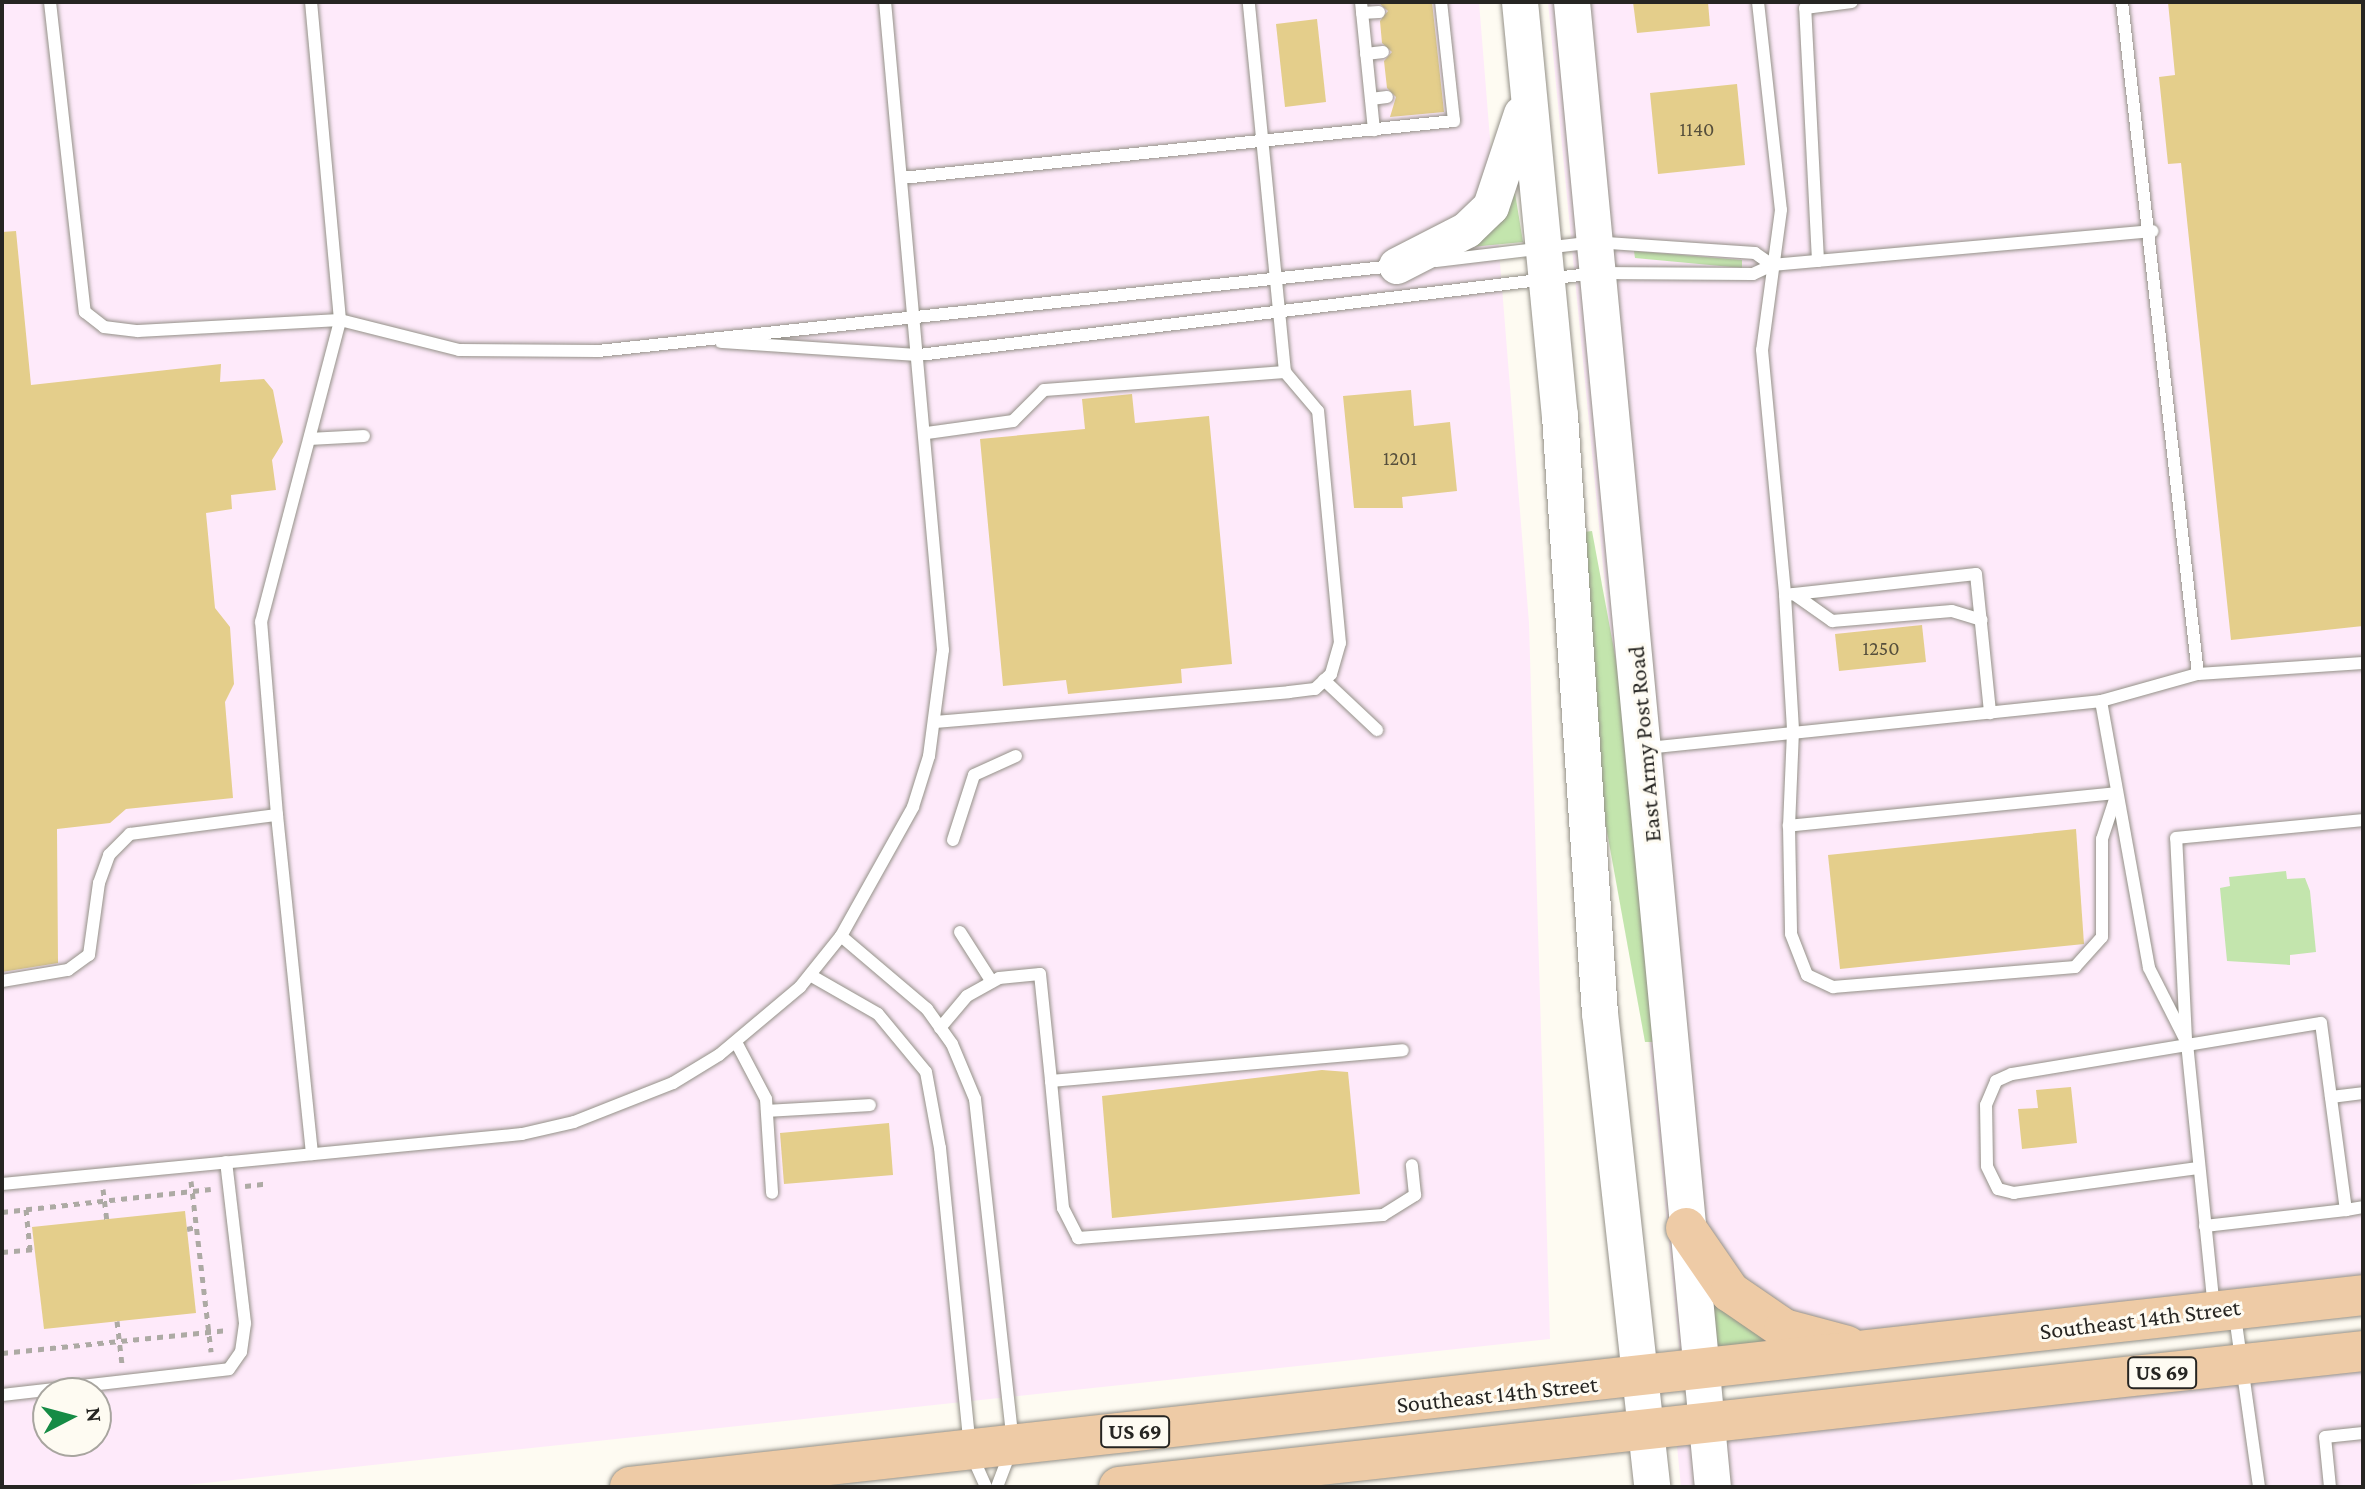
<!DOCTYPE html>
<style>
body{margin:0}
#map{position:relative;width:2365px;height:1489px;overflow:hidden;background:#fefbf2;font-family:"Crimson Pro",serif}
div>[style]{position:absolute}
.commercial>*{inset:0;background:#feeafa}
.green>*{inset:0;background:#c3e5ad}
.building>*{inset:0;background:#e4ce8b}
.path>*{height:5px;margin-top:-2.5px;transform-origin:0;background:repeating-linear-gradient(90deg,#adaaa4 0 6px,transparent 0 12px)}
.roads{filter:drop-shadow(0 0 2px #949188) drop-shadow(0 0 2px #949188)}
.lane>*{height:12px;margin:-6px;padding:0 6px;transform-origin:6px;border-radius:6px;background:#fff}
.secondary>*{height:36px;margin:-18px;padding:0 18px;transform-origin:18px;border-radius:18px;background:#fff}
.primary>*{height:40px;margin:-20px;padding:0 20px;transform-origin:20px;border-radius:20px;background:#eecba6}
span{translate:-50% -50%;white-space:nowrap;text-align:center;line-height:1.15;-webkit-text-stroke:6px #fefbf2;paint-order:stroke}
.number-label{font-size:20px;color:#564f3c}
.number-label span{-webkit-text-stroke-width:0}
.shield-label span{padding:2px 6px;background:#fefbf2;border:2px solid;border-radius:6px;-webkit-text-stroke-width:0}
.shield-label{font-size:22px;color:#262522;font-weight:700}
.street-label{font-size:24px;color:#262522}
.frame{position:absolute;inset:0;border:4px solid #262522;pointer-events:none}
.north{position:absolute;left:32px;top:1377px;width:80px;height:80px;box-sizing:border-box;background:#fefbf2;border:2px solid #a8a59f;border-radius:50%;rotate:84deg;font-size:22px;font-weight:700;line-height:32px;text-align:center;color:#262522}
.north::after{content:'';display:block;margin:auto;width:28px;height:36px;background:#168b45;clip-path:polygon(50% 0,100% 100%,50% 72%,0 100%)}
</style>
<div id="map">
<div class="commercial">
<div style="clip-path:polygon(evenodd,2px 2px,1479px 2px,1529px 623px,1550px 1339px,168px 1487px,2px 1487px,2px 2px,48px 1393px,96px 1393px,96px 1441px,48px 1441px,48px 1393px)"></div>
<div style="clip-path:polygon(1548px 2px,2363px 2px,2363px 1295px,1680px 1356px)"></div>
<div style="clip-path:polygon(2363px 1349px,2363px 1487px,1681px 1487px,1675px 1425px)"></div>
</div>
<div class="green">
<div style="clip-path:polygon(1514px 187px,1523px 242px,1461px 248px)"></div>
<div style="clip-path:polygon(1634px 251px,1742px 260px,1742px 268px,1635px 258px)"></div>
<div style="clip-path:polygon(1592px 531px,1618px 671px,1655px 1042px,1645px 1042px,1598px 782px,1584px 532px)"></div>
<div style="clip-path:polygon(2286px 871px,2287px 879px,2305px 878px,2310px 891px,2316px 952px,2290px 955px,2290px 965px,2227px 961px,2220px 888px,2230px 886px,2229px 877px)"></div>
<div style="clip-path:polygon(1712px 1294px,1770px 1342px,1716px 1347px)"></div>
</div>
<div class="building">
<div style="clip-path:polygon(1378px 2px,1432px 2px,1444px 112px,1390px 117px,1396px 97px,1387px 88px,1384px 61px,1392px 52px,1382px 43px,1380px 21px,1388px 11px)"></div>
<div style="clip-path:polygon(1633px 2px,1708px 2px,1710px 26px,1637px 33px)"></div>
<div style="clip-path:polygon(2168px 2px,2363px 2px,2363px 626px,2231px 640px,2181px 163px,2168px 164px,2159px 77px,2175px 75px)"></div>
<div style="clip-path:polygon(1317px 19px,1326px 102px,1285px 107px,1276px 24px)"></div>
<div style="clip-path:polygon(1737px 84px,1745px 165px,1658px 174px,1650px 93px)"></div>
<div style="clip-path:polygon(16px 231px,31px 385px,221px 364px,220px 382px,264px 379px,273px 390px,283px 442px,272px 460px,276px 490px,231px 495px,232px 509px,206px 513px,215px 608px,230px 627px,234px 684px,225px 702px,233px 798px,126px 809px,110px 823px,57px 829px,58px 963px,2px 972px,2px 232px)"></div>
<div style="clip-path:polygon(1411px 390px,1414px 426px,1450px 422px,1457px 491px,1402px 497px,1403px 508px,1354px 508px,1343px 396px)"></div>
<div style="clip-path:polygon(1132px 394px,1135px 423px,1209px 416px,1232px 664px,1181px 669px,1182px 683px,1068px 694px,1066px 680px,1003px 686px,980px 439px,1085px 429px,1082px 399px)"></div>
<div style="clip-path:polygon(1922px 625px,1926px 662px,1839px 671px,1835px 634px)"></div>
<div style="clip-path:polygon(2076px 829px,2084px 944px,1840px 969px,1828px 855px)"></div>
<div style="clip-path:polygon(1322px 1070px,1348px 1072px,1360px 1194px,1112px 1218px,1102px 1096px)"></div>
<div style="clip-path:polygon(2071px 1087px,2077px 1143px,2022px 1149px,2018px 1109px,2038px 1108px,2036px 1090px)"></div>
<div style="clip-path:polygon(889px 1123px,893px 1175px,784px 1184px,780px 1133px)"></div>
<div style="clip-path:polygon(185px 1211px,196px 1313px,44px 1329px,32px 1227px)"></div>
</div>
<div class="path">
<div style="left:191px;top:1181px;width:172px;rotate:83.3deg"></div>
<div style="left:245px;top:1186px;width:23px;rotate:-7deg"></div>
<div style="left:103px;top:1189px;width:31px;rotate:83deg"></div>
<div style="left:26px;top:1209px;width:41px;rotate:84.4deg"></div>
<div style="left:2px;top:1212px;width:210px;rotate:-6.3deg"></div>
<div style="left:187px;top:1229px;width:9px;rotate:-13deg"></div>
<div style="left:2px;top:1252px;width:33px;rotate:-5deg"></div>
<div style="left:117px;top:1321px;width:43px;rotate:83.4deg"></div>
<div style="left:2px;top:1353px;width:227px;rotate:-5.8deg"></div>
</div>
<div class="roads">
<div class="lane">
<div style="left:50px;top:2px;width:312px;rotate:83.6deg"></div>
<div style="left:85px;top:312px;width:24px;rotate:38deg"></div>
<div style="left:104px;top:327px;width:34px;rotate:7deg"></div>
<div style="left:138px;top:331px;width:202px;rotate:-3.1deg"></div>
<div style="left:340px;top:320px;width:319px;rotate:-95.2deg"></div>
<div style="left:1361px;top:2px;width:129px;rotate:84.2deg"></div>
<div style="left:1758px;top:2px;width:209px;rotate:83.7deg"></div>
<div style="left:1781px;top:210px;width:141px;rotate:97.7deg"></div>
<div style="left:1762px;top:350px;width:246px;rotate:84.6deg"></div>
<div style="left:1785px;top:595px;width:192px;rotate:-6.3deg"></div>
<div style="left:1976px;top:574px;width:140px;rotate:84.2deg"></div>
<div style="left:2122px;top:2px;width:676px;rotate:83.55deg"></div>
<div style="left:1362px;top:13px;width:17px;rotate:-3deg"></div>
<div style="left:1366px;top:54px;width:17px;rotate:-7deg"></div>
<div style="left:1371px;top:99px;width:16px;rotate:-7deg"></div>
<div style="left:902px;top:178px;width:555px;rotate:-5.9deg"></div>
<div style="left:1454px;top:121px;width:120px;rotate:-96.2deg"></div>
<div style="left:1818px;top:261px;width:253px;rotate:-92.9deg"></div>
<div style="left:1805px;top:8px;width:47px;rotate:-7.3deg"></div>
<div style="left:1772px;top:265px;width:382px;rotate:-5.1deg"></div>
<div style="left:721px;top:342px;width:198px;rotate:3.8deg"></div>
<div style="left:919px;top:355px;width:683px;rotate:-6.9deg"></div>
<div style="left:1597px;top:273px;width:156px;rotate:0.4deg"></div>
<div style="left:1753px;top:274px;width:21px;rotate:-25deg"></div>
<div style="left:1772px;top:265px;width:21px;rotate:-145deg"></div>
<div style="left:1755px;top:253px;width:160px;rotate:-176.1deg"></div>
<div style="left:1595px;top:242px;width:160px;rotate:173.2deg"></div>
<div style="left:927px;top:433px;width:87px;rotate:-7.9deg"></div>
<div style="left:1013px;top:421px;width:44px;rotate:-45deg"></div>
<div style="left:1044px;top:390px;width:242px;rotate:-4.3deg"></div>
<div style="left:310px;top:439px;width:54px;rotate:-3.2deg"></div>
<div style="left:1794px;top:594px;width:47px;rotate:35.4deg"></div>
<div style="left:1832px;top:621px;width:120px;rotate:-4.8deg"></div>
<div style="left:1952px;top:611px;width:31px;rotate:17deg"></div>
<div style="left:1785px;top:595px;width:136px;rotate:86.6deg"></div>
<div style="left:1793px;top:731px;width:95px;rotate:92.4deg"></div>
<div style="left:1789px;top:826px;width:108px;rotate:88.9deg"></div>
<div style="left:1791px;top:934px;width:44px;rotate:68.7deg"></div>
<div style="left:1807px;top:975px;width:29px;rotate:25deg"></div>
<div style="left:1833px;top:987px;width:243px;rotate:-4.7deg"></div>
<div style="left:2075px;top:967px;width:40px;rotate:-48deg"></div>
<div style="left:2102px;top:937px;width:98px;rotate:-90deg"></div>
<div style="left:2102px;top:839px;width:48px;rotate:-71.9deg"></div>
<div style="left:2117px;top:793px;width:330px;rotate:174.3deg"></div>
<div style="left:1324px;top:680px;width:73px;rotate:43.3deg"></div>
<div style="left:2101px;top:701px;width:101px;rotate:-15.6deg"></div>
<div style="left:2198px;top:674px;width:165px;rotate:-3.8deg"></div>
<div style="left:935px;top:722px;width:355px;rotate:-4.8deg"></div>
<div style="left:1289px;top:692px;width:26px;rotate:-7deg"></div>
<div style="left:1315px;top:689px;width:22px;rotate:-43deg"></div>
<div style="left:1331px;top:674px;width:32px;rotate:-74deg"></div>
<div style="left:1340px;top:643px;width:233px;rotate:-95.4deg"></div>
<div style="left:1318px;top:411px;width:51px;rotate:-130.2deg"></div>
<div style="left:1285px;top:372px;width:372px;rotate:-95.6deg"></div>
<div style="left:1647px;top:748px;width:456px;rotate:-5.9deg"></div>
<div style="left:2101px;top:701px;width:271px;rotate:79.8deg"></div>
<div style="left:2149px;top:968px;width:84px;rotate:63.1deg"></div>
<div style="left:2187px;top:1043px;width:265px;rotate:84.2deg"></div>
<div style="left:277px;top:815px;width:341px;rotate:84.1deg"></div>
<div style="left:953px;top:840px;width:68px;rotate:-72.1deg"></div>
<div style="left:974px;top:775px;width:46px;rotate:-24.3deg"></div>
<div style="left:960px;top:932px;width:59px;rotate:57.4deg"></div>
<div style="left:841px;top:936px;width:113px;rotate:40.3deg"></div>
<div style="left:927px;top:1009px;width:43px;rotate:54.5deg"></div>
<div style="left:952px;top:1044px;width:60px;rotate:67.3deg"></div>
<div style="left:975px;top:1099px;width:348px;rotate:83.7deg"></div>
<div style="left:1013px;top:1445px;width:45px;rotate:110.9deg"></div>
<div style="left:810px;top:975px;width:78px;rotate:29.8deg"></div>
<div style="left:878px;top:1014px;width:75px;rotate:50.4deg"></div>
<div style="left:926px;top:1072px;width:77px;rotate:79.6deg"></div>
<div style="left:940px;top:1148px;width:304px;rotate:84.3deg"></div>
<div style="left:970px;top:1451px;width:39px;rotate:66deg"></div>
<div style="left:2px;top:981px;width:67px;rotate:-9.5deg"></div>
<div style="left:68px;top:970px;width:26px;rotate:-36deg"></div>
<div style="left:89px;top:955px;width:73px;rotate:-82.1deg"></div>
<div style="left:99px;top:883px;width:30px;rotate:-70deg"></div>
<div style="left:109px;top:855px;width:30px;rotate:-45deg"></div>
<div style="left:130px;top:834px;width:148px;rotate:-7.4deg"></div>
<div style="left:277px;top:815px;width:194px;rotate:-94.7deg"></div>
<div style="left:261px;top:622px;width:312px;rotate:-75.3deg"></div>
<div style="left:340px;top:320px;width:123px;rotate:14.1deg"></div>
<div style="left:459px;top:350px;width:139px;rotate:0.4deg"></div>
<div style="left:598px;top:351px;width:801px;rotate:-6.1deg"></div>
<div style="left:940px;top:1028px;width:42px;rotate:-49.8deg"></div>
<div style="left:967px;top:996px;width:37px;rotate:-29deg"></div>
<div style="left:999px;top:978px;width:41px;rotate:-5.6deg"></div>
<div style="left:1040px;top:974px;width:108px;rotate:84.1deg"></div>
<div style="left:1051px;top:1081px;width:353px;rotate:-5deg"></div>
<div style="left:2186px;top:1039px;width:201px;rotate:-92.8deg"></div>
<div style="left:2176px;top:838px;width:188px;rotate:-5.5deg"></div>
<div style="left:736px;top:1042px;width:64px;rotate:62.2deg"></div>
<div style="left:766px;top:1099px;width:94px;rotate:86.3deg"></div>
<div style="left:1051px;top:1081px;width:128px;rotate:84.6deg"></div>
<div style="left:1063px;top:1208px;width:34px;rotate:63deg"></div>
<div style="left:1078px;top:1238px;width:306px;rotate:-4.3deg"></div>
<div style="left:1383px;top:1215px;width:38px;rotate:-32deg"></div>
<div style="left:1415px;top:1195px;width:30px;rotate:-96deg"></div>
<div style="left:2331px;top:1097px;width:32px;rotate:-7deg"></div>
<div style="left:767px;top:1111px;width:103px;rotate:-3.3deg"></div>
<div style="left:2198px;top:1168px;width:186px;rotate:172.3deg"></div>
<div style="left:2014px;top:1193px;width:16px;rotate:-166deg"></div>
<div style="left:1998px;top:1189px;width:25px;rotate:-116deg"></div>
<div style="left:1987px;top:1166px;width:61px;rotate:-90.9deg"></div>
<div style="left:1986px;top:1105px;width:26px;rotate:-67deg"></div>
<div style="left:1996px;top:1081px;width:17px;rotate:-24deg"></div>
<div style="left:2012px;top:1074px;width:313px;rotate:-9.4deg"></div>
<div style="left:2321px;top:1023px;width:189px;rotate:82.4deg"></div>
<div style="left:2346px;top:1210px;width:142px;rotate:173.5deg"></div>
<div style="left:2px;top:1184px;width:522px;rotate:-5.49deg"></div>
<div style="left:522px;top:1134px;width:53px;rotate:-13deg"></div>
<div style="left:574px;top:1122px;width:106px;rotate:-21.5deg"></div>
<div style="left:673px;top:1083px;width:54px;rotate:-31.3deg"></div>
<div style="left:719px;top:1055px;width:106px;rotate:-40deg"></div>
<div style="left:800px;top:987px;width:65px;rotate:-51.2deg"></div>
<div style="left:841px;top:936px;width:148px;rotate:-60.8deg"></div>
<div style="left:913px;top:807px;width:53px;rotate:-72.6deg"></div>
<div style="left:929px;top:756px;width:107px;rotate:-82.5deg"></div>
<div style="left:943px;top:650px;width:651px;rotate:-95.11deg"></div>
<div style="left:2346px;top:1210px;width:17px;rotate:-10deg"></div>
<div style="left:2235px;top:1316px;width:173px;rotate:82deg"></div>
<div style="left:2px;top:1395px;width:228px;rotate:-6.5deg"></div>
<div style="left:229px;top:1369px;width:21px;rotate:-55deg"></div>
<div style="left:241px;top:1352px;width:29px;rotate:-82deg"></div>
<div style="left:245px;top:1323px;width:162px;rotate:-96.7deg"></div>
<div style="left:2330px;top:1487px;width:50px;rotate:-95.7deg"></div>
<div style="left:2325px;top:1437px;width:38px;rotate:-6deg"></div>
</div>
<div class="secondary">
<div style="left:1520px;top:2px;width:416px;rotate:84.5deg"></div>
<div style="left:1560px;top:416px;width:598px;rotate:86.17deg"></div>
<div style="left:1600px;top:1013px;width:477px;rotate:83.7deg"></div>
<div style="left:1572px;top:2px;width:1492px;rotate:84.58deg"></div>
<div style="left:1397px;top:266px;width:79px;rotate:-27.2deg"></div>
<div style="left:1467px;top:230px;width:33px;rotate:-44deg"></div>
<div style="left:1491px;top:207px;width:98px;rotate:-71.6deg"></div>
</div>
<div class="primary">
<div style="left:1686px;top:1228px;width:78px;rotate:55.5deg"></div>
<div style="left:1730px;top:1292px;width:65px;rotate:34.4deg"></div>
<div style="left:1784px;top:1329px;width:65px;rotate:15.1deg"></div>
<div style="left:630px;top:1487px;width:1744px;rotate:-6.32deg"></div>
<div style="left:1119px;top:1487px;width:1251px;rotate:-6.24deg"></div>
</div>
</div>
<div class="number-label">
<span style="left:1697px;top:129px">1140</span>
<span style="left:1400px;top:458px">1201</span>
<span style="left:1881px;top:648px">1250</span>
</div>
<div class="shield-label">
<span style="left:2162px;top:1373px">US 69</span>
<span style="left:1135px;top:1432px">US 69</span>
</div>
<div class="street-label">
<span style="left:1644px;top:744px;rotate:-95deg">East Army Post Road</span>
<span style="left:2140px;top:1319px;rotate:-7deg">Southeast 14th Street</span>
<span style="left:1497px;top:1394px;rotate:-6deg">Southeast 14th Street</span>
</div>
<div class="frame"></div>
<div class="north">N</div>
</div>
